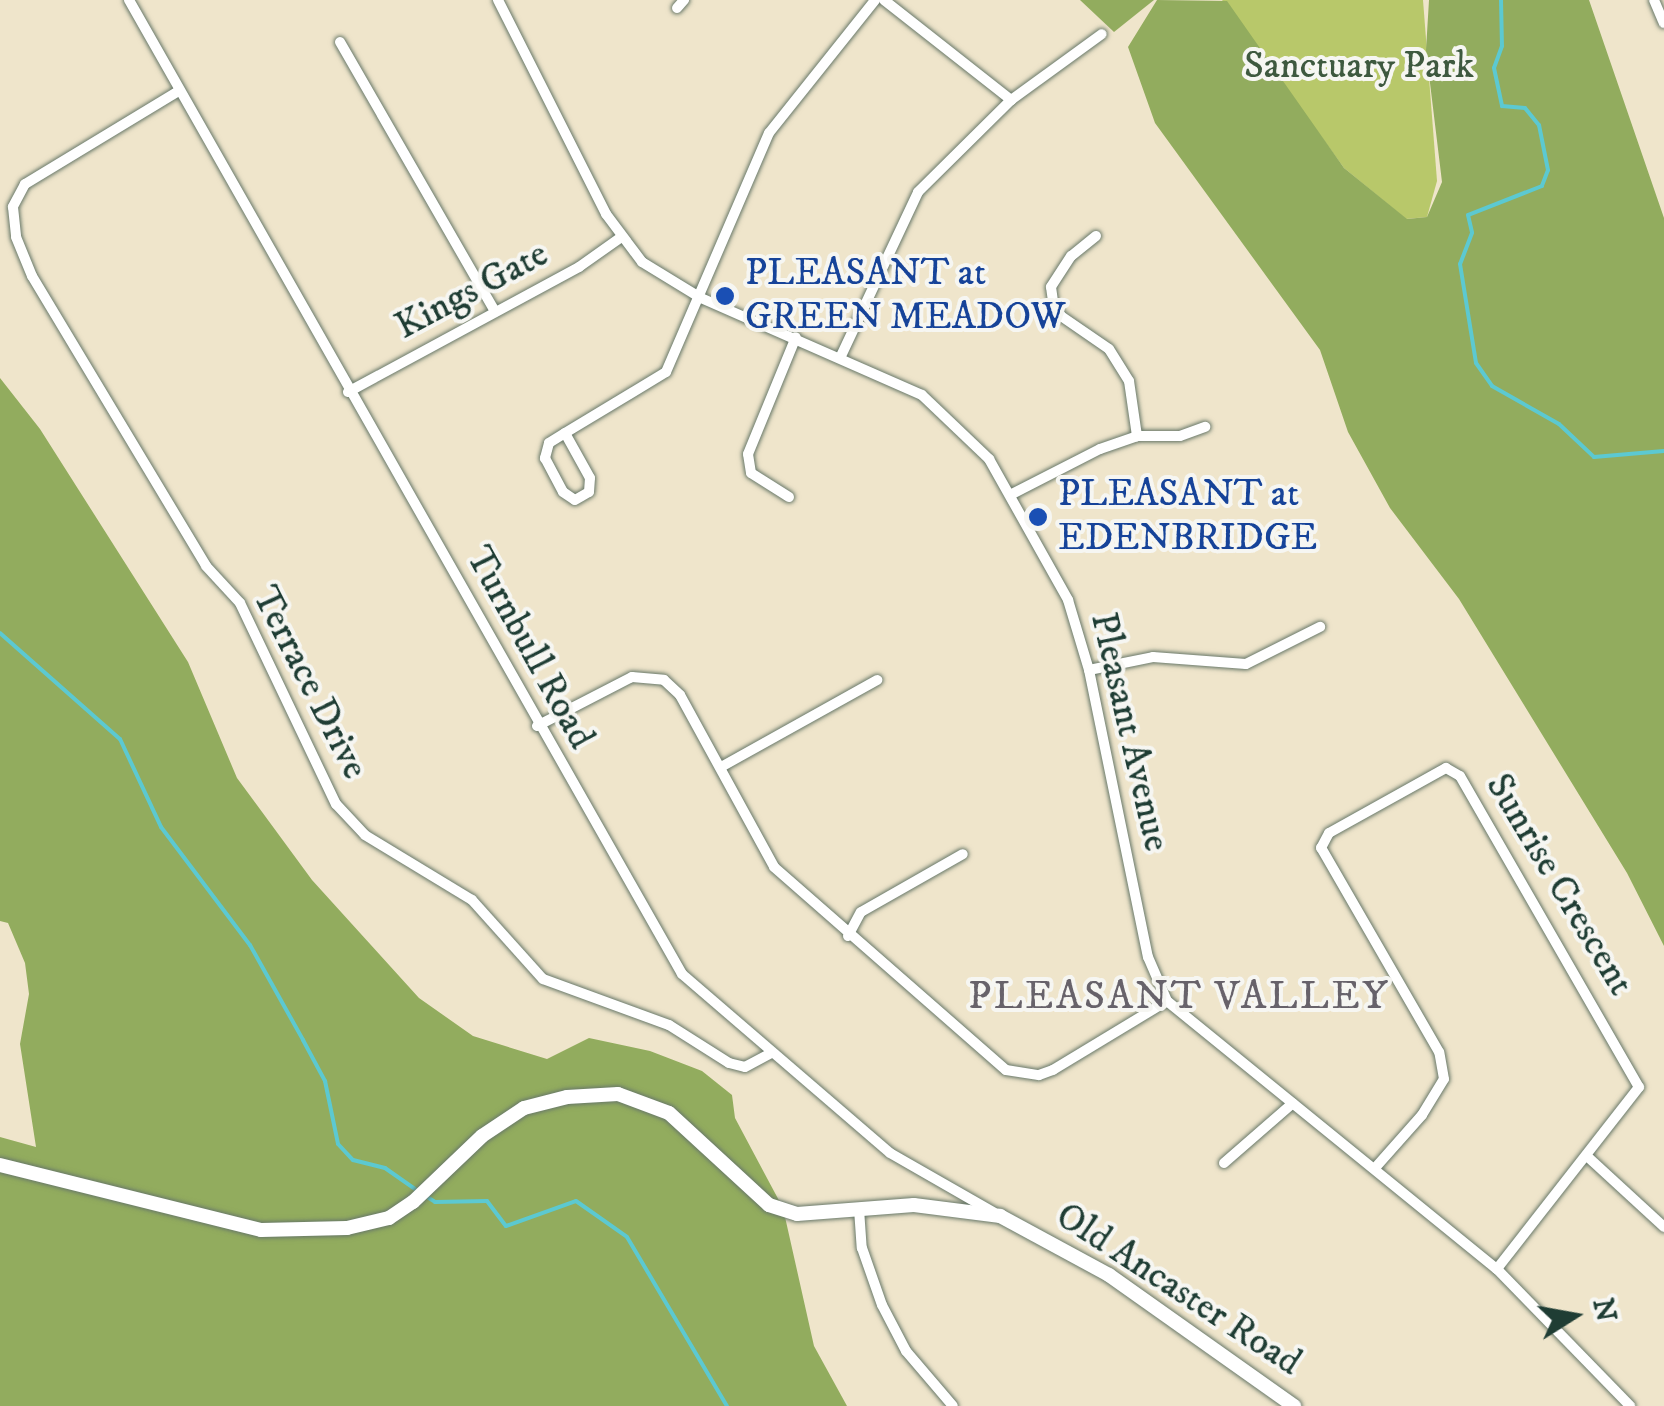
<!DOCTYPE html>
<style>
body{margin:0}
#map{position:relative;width:1664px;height:1406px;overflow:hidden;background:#efe5cb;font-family:"IM FELL DW Pica",serif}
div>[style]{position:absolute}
.green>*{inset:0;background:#b8c86a}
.forest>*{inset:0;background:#92ac5e}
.stream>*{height:4px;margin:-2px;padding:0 2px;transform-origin:2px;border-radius:2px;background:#5cc9d1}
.roads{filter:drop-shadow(0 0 2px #687869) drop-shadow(0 0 2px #687869)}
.minor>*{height:10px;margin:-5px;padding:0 5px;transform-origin:5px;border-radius:5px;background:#fff}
.tertiary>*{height:14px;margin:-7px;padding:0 7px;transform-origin:7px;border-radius:7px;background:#fff}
.dots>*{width:28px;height:28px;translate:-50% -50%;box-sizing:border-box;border:5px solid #f6f6f2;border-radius:50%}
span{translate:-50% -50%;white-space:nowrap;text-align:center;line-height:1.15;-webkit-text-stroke:8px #f6f6f2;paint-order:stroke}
.park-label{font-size:38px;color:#3e593f}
.transit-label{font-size:38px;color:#164399}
.left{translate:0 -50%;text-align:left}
.street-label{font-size:38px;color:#1f3d34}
.neighbourhood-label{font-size:40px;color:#67626a;letter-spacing:2.5px}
.north{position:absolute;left:1524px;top:1266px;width:100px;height:100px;-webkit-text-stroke:8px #f6f6f2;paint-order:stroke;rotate:79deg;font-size:28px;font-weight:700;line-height:40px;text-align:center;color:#1f3d34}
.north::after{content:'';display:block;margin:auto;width:35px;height:45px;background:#1f3d34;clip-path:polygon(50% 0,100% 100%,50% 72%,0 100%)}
</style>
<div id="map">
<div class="green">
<div style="clip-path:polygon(1222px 0,1423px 0,1437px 181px,1427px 217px,1406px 219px,1344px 168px)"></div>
</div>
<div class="forest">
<div style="clip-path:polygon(1080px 0,1154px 0,1114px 32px)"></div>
<div style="clip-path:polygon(1157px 0,1227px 1px,1344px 168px,1407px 219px,1427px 217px,1442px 182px,1426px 50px,1429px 0,1589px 0,1664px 218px,1664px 946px,1627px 873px,1459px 599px,1390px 508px,1348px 432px,1320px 350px,1155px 123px,1128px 47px)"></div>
<div style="clip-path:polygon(0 378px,40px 429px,188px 662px,237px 778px,312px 880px,419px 998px,473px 1036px,547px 1059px,589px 1038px,650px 1051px,702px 1071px,732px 1095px,735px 1118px,783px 1208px,814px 1346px,847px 1406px,0 1406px,0 1137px,36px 1147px,20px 1044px,29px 994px,25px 963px,8px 923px,0 921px)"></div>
</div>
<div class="stream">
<div style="left:1501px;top:0;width:46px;rotate:88.8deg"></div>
<div style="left:1502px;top:46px;width:23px;rotate:110deg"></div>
<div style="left:1494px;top:68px;width:39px;rotate:78deg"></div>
<div style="left:1502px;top:106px;width:23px;rotate:5deg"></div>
<div style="left:1525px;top:108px;width:22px;rotate:51deg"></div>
<div style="left:1539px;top:125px;width:46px;rotate:78.7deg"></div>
<div style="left:1548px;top:170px;width:17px;rotate:111deg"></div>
<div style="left:1542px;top:186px;width:79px;rotate:158.6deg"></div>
<div style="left:1468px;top:215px;width:18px;rotate:77deg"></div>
<div style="left:1472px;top:233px;width:33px;rotate:111deg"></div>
<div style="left:1460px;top:264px;width:100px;rotate:80.8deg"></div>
<div style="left:1476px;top:363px;width:28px;rotate:55deg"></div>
<div style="left:1492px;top:386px;width:77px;rotate:29.6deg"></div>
<div style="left:1559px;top:424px;width:48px;rotate:43.3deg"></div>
<div style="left:1594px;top:457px;width:70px;rotate:-4.9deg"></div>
<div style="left:0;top:633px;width:160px;rotate:41.5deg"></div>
<div style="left:120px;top:739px;width:97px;rotate:65deg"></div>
<div style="left:161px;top:827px;width:148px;rotate:53deg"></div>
<div style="left:250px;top:945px;width:109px;rotate:60.8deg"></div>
<div style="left:303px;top:1040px;width:47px;rotate:61.8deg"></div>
<div style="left:325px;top:1081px;width:64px;rotate:78.3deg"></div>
<div style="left:338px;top:1144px;width:22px;rotate:47deg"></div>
<div style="left:353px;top:1160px;width:33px;rotate:14deg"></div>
<div style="left:385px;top:1168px;width:39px;rotate:35deg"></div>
<div style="left:424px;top:1195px;width:13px;rotate:32deg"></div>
<div style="left:435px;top:1202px;width:52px;rotate:-1.1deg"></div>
<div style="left:487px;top:1201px;width:31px;rotate:53deg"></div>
<div style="left:506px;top:1226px;width:74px;rotate:-19.7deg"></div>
<div style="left:576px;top:1201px;width:62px;rotate:35.2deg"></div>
<div style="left:627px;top:1237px;width:196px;rotate:59.4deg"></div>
</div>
<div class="roads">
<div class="minor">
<div style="left:129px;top:0;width:1120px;rotate:60.41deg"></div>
<div style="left:682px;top:974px;width:274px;rotate:40.7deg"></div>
<div style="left:890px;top:1153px;width:119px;rotate:29.8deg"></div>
<div style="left:498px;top:0;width:240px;rotate:63.2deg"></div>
<div style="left:606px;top:214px;width:60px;rotate:53.1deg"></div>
<div style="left:642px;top:262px;width:69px;rotate:31.4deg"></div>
<div style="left:701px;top:298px;width:241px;rotate:23.7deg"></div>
<div style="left:922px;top:395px;width:93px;rotate:43.7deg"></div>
<div style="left:989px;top:459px;width:162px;rotate:60.7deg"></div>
<div style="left:1068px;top:600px;width:73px;rotate:73.3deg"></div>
<div style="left:1089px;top:670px;width:293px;rotate:78.4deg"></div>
<div style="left:1148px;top:957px;width:48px;rotate:66.6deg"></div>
<div style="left:1167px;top:1001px;width:425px;rotate:39.1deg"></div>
<div style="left:1497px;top:1269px;width:191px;rotate:45.8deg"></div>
<div style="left:884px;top:0;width:162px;rotate:38.2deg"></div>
<div style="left:1654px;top:0;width:25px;rotate:67deg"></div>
<div style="left:677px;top:8px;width:11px;rotate:-49deg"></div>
<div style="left:340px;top:42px;width:311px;rotate:60.1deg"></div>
<div style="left:177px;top:92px;width:178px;rotate:148.8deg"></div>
<div style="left:25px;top:184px;width:26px;rotate:118deg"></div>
<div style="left:13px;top:207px;width:30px;rotate:84deg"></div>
<div style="left:16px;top:237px;width:42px;rotate:67.7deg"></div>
<div style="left:32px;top:276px;width:338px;rotate:59deg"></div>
<div style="left:206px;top:566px;width:50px;rotate:47.4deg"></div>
<div style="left:240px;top:603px;width:223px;rotate:64.5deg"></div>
<div style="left:336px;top:804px;width:42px;rotate:46.9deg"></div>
<div style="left:365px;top:835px;width:125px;rotate:31.3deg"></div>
<div style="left:472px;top:900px;width:106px;rotate:48.1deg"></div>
<div style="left:543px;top:979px;width:134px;rotate:20.1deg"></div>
<div style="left:669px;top:1025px;width:71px;rotate:32.3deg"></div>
<div style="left:729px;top:1063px;width:16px;rotate:14deg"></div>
<div style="left:745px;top:1067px;width:30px;rotate:-28deg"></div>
<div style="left:1096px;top:236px;width:32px;rotate:141deg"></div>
<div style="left:1071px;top:256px;width:37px;rotate:123deg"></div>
<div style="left:1051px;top:287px;width:14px;rotate:82deg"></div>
<div style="left:1053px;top:301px;width:17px;rotate:62deg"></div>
<div style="left:1061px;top:316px;width:58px;rotate:34.5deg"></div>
<div style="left:1109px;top:349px;width:38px;rotate:58deg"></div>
<div style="left:1129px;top:381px;width:56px;rotate:81.7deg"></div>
<div style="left:841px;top:356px;width:181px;rotate:-64.8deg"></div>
<div style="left:918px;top:192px;width:131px;rotate:-44.7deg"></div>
<div style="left:1011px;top:100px;width:112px;rotate:-36deg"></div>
<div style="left:348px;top:392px;width:263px;rotate:-28.4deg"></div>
<div style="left:579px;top:267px;width:50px;rotate:-35.3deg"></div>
<div style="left:565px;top:433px;width:19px;rotate:148deg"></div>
<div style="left:549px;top:443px;width:16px;rotate:105deg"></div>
<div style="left:545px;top:458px;width:38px;rotate:62deg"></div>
<div style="left:563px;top:492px;width:14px;rotate:34deg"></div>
<div style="left:575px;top:500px;width:16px;rotate:-30deg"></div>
<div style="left:589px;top:492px;width:14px;rotate:-86deg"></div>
<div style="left:590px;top:478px;width:51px;rotate:-119.1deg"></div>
<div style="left:565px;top:433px;width:118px;rotate:-31.1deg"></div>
<div style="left:666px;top:372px;width:260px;rotate:-66.7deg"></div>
<div style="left:769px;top:133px;width:170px;rotate:-51.4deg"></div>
<div style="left:1012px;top:494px;width:99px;rotate:-27.1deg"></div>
<div style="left:1100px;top:449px;width:39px;rotate:-19deg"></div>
<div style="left:1137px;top:436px;width:43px"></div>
<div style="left:1180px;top:436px;width:27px;rotate:-20deg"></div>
<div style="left:789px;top:497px;width:45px;rotate:-147.7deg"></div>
<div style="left:751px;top:473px;width:19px;rotate:-99deg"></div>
<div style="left:748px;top:454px;width:126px;rotate:-67.7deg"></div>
<div style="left:1089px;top:670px;width:65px;rotate:-11.5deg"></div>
<div style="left:1153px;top:657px;width:93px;rotate:4.3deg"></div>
<div style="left:1246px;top:664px;width:83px;rotate:-26.6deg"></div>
<div style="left:537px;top:726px;width:107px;rotate:-27.3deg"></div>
<div style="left:632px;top:677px;width:32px;rotate:5deg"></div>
<div style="left:664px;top:680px;width:22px;rotate:43deg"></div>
<div style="left:680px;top:695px;width:196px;rotate:61.3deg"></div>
<div style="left:774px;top:867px;width:308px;rotate:41.2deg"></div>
<div style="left:1006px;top:1070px;width:33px;rotate:9deg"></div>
<div style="left:1039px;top:1075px;width:15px;rotate:-20deg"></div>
<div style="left:1053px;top:1070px;width:133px;rotate:-31.2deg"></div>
<div style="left:721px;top:767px;width:179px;rotate:-29.1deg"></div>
<div style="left:848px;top:936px;width:27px;rotate:-62deg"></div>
<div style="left:861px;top:912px;width:117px;rotate:-29.6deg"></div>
<div style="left:1589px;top:1158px;width:102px;rotate:42.6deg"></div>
<div style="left:1224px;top:1163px;width:91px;rotate:-41deg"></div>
<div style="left:1375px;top:1168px;width:71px;rotate:-48.4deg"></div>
<div style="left:1422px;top:1115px;width:42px;rotate:-58.6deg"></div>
<div style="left:1444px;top:1079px;width:27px;rotate:-100deg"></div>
<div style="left:1439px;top:1052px;width:236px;rotate:-120deg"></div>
<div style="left:1321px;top:848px;width:17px;rotate:-62deg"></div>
<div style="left:1329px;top:833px;width:134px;rotate:-29.1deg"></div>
<div style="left:1446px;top:768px;width:16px;rotate:30deg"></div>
<div style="left:1460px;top:776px;width:359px;rotate:60.1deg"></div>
<div style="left:1639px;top:1087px;width:231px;rotate:128deg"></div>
<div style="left:859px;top:1209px;width:39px;rotate:86deg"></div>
<div style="left:862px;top:1248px;width:60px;rotate:70.7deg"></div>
<div style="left:882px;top:1305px;width:52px;rotate:62.4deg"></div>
<div style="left:906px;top:1351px;width:72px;rotate:49.5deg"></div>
</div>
<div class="tertiary">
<div style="left:0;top:1165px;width:269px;rotate:14deg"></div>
<div style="left:261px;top:1230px;width:86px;rotate:-1.3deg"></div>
<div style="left:347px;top:1228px;width:43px;rotate:-13.4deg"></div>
<div style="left:389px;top:1218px;width:29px;rotate:-34deg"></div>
<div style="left:413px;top:1202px;width:95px;rotate:-43.7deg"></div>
<div style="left:482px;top:1136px;width:50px;rotate:-33.7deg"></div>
<div style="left:524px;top:1108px;width:44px;rotate:-14.3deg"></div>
<div style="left:567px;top:1097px;width:51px;rotate:-3.4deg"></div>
<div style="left:618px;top:1094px;width:54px;rotate:20.4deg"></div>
<div style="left:669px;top:1113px;width:136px;rotate:42.6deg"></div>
<div style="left:769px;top:1205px;width:29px;rotate:18deg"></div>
<div style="left:797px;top:1214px;width:117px;rotate:-4.4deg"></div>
<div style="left:914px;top:1205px;width:87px;rotate:7.3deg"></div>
<div style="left:1000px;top:1216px;width:124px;rotate:28.4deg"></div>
<div style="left:1109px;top:1275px;width:227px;rotate:35.3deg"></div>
</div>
</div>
<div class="dots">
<div style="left:725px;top:296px;background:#1a4fb4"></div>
<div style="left:1038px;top:517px;background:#1a4fb4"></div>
</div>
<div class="park-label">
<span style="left:1359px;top:67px">Sanctuary Park</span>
</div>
<div class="transit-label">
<span class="left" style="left:745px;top:296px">PLEASANT at<br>GREEN MEADOW</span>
<span class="left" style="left:1058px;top:517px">PLEASANT at<br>EDENBRIDGE</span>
</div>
<div class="street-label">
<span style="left:472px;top:291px;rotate:-28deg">Kings Gate</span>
<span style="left:529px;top:648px;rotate:61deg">Turnbull Road</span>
<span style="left:309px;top:683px;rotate:63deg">Terrace Drive</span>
<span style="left:1129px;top:732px;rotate:77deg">Pleasant Avenue</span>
<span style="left:1559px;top:885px;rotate:59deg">Sunrise Crescent</span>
<span style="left:1178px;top:1290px;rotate:33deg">Old Ancaster Road</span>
</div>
<div class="neighbourhood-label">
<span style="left:1179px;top:997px">PLEASANT VALLEY</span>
</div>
<div class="north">N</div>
</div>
